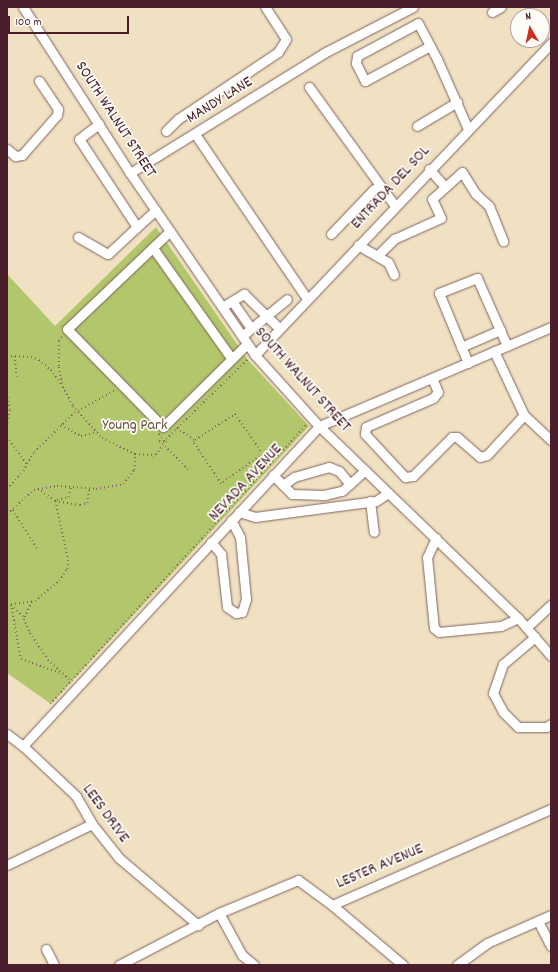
<!DOCTYPE html>
<style>
body{margin:0}
#map{position:relative;width:558px;height:972px;overflow:hidden;background:#efe1c2;font-family:Dekko,sans-serif}
div>[style]{position:absolute}
.green>*{inset:0;background:#b2c76b}
.path>*{height:1.5px;margin-top:-0.75px;transform-origin:0;background:repeating-linear-gradient(90deg,#846360 0 1px,transparent 0 4px)}
.roads{filter:drop-shadow(0 0 1px #846360) drop-shadow(0 0 1px #846360)}
.minor>*{height:9px;margin:-4.5px;padding:0 4.5px;transform-origin:4.5px;border-radius:4.5px;background:#fff}
span{translate:-50% -50%;white-space:nowrap;text-align:center;line-height:1.15;-webkit-text-stroke:3.5px #fdfcf7;paint-order:stroke}
.street-label{font-size:16px;color:#4a1f2b}
.park-label{font-size:16px;color:#69513e}
.frame{position:absolute;inset:0;border:8px solid #4a1f2b;pointer-events:none}
.north{position:absolute;left:510px;top:8px;width:40px;height:40px;box-sizing:border-box;background:#fdfcf7;border:1px solid #b5a4a5;border-radius:50%;rotate:351deg;font-size:11px;font-weight:700;line-height:16px;text-align:center;color:#4a1f2b}
.north::after{content:'';display:block;margin:auto;width:14px;height:18px;background:#c8321e;clip-path:polygon(50% 0,100% 100%,50% 72%,0 100%)}
.scale{position:absolute;left:8px;top:16px;width:121px;height:18px;box-sizing:border-box;border:2px solid #4a1f2b;border-top:0;padding-left:5px;font-size:12px;line-height:14px;white-space:nowrap;color:#4a1f2b;-webkit-text-stroke:3px #fdfcf7;paint-order:stroke}
</style>
<div id="map">
<div class="green">
<div style="clip-path:polygon(156px 227px,248px 360px,309px 426px,51px 704px,7px 673px,7px 274px,55px 326px)"></div>
</div>
<div class="path">
<div style="left:62px;top:337px;width:5px;rotate:127deg"></div>
<div style="left:59px;top:341px;width:26px;rotate:90deg"></div>
<div style="left:59px;top:367px;width:20px;rotate:79deg"></div>
<div style="left:63px;top:387px;width:21px;rotate:62deg"></div>
<div style="left:73px;top:406px;width:43px;rotate:47.8deg"></div>
<div style="left:102px;top:438px;width:37px;rotate:26deg"></div>
<div style="left:135px;top:454px;width:19px;rotate:3deg"></div>
<div style="left:7px;top:356px;width:24px;rotate:2deg"></div>
<div style="left:31px;top:357px;width:9px;rotate:21deg"></div>
<div style="left:39px;top:360px;width:16px;rotate:40deg"></div>
<div style="left:51px;top:370px;width:19px;rotate:54deg"></div>
<div style="left:15px;top:356px;width:21px;rotate:85deg"></div>
<div style="left:7px;top:393px;width:17px;rotate:80deg"></div>
<div style="left:10px;top:410px;width:15px;rotate:101deg"></div>
<div style="left:78px;top:411px;width:43px;rotate:-29.6deg"></div>
<div style="left:61px;top:425px;width:23px;rotate:29deg"></div>
<div style="left:81px;top:436px;width:16px;rotate:-15deg"></div>
<div style="left:177px;top:428px;width:22px;rotate:34deg"></div>
<div style="left:195px;top:440px;width:48px;rotate:-33deg"></div>
<div style="left:235px;top:414px;width:49px;rotate:55deg"></div>
<div style="left:263px;top:454px;width:52px;rotate:144.5deg"></div>
<div style="left:221px;top:484px;width:50px;rotate:-123.7deg"></div>
<div style="left:193px;top:442px;width:3px;rotate:-45deg"></div>
<div style="left:159px;top:434px;width:11px;rotate:49deg"></div>
<div style="left:7px;top:437px;width:34px;rotate:54deg"></div>
<div style="left:153px;top:458px;width:16px;rotate:-52deg"></div>
<div style="left:188px;top:470px;width:41px;rotate:-135deg"></div>
<div style="left:159px;top:441px;width:7px;rotate:8deg"></div>
<div style="left:166px;top:442px;width:3px;rotate:-90deg"></div>
<div style="left:166px;top:439px;width:115px;rotate:-44.3deg"></div>
<div style="left:7px;top:489px;width:24px;rotate:-48deg"></div>
<div style="left:23px;top:471px;width:22px;rotate:-60deg"></div>
<div style="left:34px;top:452px;width:60px;rotate:-44.3deg"></div>
<div style="left:57px;top:500px;width:11px;rotate:-15deg"></div>
<div style="left:68px;top:497px;width:10px;rotate:-73deg"></div>
<div style="left:55px;top:501px;width:25px;rotate:9deg"></div>
<div style="left:80px;top:505px;width:7px;rotate:-16deg"></div>
<div style="left:87px;top:503px;width:14px;rotate:-82deg"></div>
<div style="left:13px;top:510px;width:47px;rotate:58deg"></div>
<div style="left:226px;top:512px;width:117px;rotate:-47.4deg"></div>
<div style="left:305px;top:426px;width:2px;rotate:-90deg"></div>
<div style="left:7px;top:514px;width:36px;rotate:-42deg"></div>
<div style="left:34px;top:490px;width:23px;rotate:-10deg"></div>
<div style="left:57px;top:486px;width:39px;rotate:4deg"></div>
<div style="left:96px;top:489px;width:27px;rotate:-10deg"></div>
<div style="left:123px;top:484px;width:18px;rotate:-52deg"></div>
<div style="left:134px;top:470px;width:16px;rotate:-86deg"></div>
<div style="left:32px;top:602px;width:19px;rotate:115deg"></div>
<div style="left:24px;top:619px;width:15px;rotate:67deg"></div>
<div style="left:30px;top:633px;width:32px;rotate:56deg"></div>
<div style="left:48px;top:660px;width:30px;rotate:42deg"></div>
<div style="left:7px;top:605px;width:28px;rotate:-8deg"></div>
<div style="left:35px;top:601px;width:31px;rotate:-40deg"></div>
<div style="left:59px;top:581px;width:14px;rotate:-56deg"></div>
<div style="left:67px;top:569px;width:8px;rotate:-83deg"></div>
<div style="left:68px;top:561px;width:61px;rotate:-102.2deg"></div>
<div style="left:55px;top:501px;width:22px;rotate:-146deg"></div>
<div style="left:11px;top:605px;width:19px;rotate:43deg"></div>
<div style="left:12px;top:608px;width:52px;rotate:80deg"></div>
<div style="left:21px;top:659px;width:41px;rotate:19.7deg"></div>
<div style="left:50px;top:704px;width:256px;rotate:-47.5deg"></div>
</div>
<div class="roads">
<div class="minor">
<div style="left:23px;top:7px;width:197px;rotate:57.2deg"></div>
<div style="left:130px;top:173px;width:221px;rotate:55.5deg"></div>
<div style="left:255px;top:355px;width:96px;rotate:48deg"></div>
<div style="left:319px;top:426px;width:277px;rotate:44deg"></div>
<div style="left:518px;top:618px;width:50px;rotate:49deg"></div>
<div style="left:492px;top:12px;width:10px;rotate:-29deg"></div>
<div style="left:430px;top:46px;width:74px;rotate:151.7deg"></div>
<div style="left:365px;top:81px;width:20px;rotate:-117deg"></div>
<div style="left:356px;top:63px;width:7px;rotate:-82deg"></div>
<div style="left:357px;top:56px;width:69px;rotate:-28.4deg"></div>
<div style="left:418px;top:23px;width:41px;rotate:62.2deg"></div>
<div style="left:437px;top:59px;width:77px;rotate:66.1deg"></div>
<div style="left:309px;top:87px;width:147px;rotate:54.1deg"></div>
<div style="left:417px;top:126px;width:47px;rotate:-31deg"></div>
<div style="left:166px;top:131px;width:17px;rotate:-45deg"></div>
<div style="left:178px;top:119px;width:120px;rotate:-33.8deg"></div>
<div style="left:278px;top:52px;width:15px;rotate:-58deg"></div>
<div style="left:286px;top:39px;width:38px;rotate:-123deg"></div>
<div style="left:195px;top:134px;width:199px;rotate:55.8deg"></div>
<div style="left:7px;top:149px;width:11px;rotate:41deg"></div>
<div style="left:15px;top:156px;width:7px;rotate:-8deg"></div>
<div style="left:22px;top:155px;width:53px;rotate:-48.8deg"></div>
<div style="left:57px;top:115px;width:6px;rotate:-81deg"></div>
<div style="left:58px;top:109px;width:34px;rotate:-124deg"></div>
<div style="left:429px;top:169px;width:24px;rotate:48deg"></div>
<div style="left:130px;top:173px;width:228px;rotate:-31.7deg"></div>
<div style="left:324px;top:53px;width:100px;rotate:-27.3deg"></div>
<div style="left:137px;top:227px;width:25px;rotate:-42deg"></div>
<div style="left:170px;top:231px;width:142px;rotate:136.4deg"></div>
<div style="left:67px;top:329px;width:137px;rotate:45.6deg"></div>
<div style="left:163px;top:427px;width:118px;rotate:-44.7deg"></div>
<div style="left:331px;top:234px;width:61px;rotate:-46.3deg"></div>
<div style="left:373px;top:190px;width:8px;rotate:-30deg"></div>
<div style="left:78px;top:237px;width:34px;rotate:30deg"></div>
<div style="left:108px;top:254px;width:40px;rotate:-43deg"></div>
<div style="left:137px;top:227px;width:105px;rotate:-123.4deg"></div>
<div style="left:79px;top:139px;width:25px;rotate:-37deg"></div>
<div style="left:358px;top:245px;width:34px;rotate:30deg"></div>
<div style="left:388px;top:262px;width:14px;rotate:65deg"></div>
<div style="left:153px;top:248px;width:136px;rotate:54.6deg"></div>
<div style="left:378px;top:255px;width:23px;rotate:-45deg"></div>
<div style="left:394px;top:239px;width:51px;rotate:-24.1deg"></div>
<div style="left:441px;top:218px;width:21px;rotate:-115deg"></div>
<div style="left:432px;top:199px;width:40px;rotate:-42deg"></div>
<div style="left:462px;top:172px;width:26px;rotate:58deg"></div>
<div style="left:476px;top:194px;width:18px;rotate:43deg"></div>
<div style="left:489px;top:206px;width:38px;rotate:68deg"></div>
<div style="left:232px;top:301px;width:33px;rotate:55deg"></div>
<div style="left:222px;top:307px;width:26px;rotate:-31deg"></div>
<div style="left:244px;top:294px;width:49px;rotate:44.2deg"></div>
<div style="left:242px;top:336px;width:58px;rotate:-39.4deg"></div>
<div style="left:461px;top:347px;width:43px;rotate:-23.6deg"></div>
<div style="left:500px;top:330px;width:17px;rotate:66deg"></div>
<div style="left:494px;top:351px;width:71px;rotate:64.9deg"></div>
<div style="left:524px;top:415px;width:37px;rotate:43deg"></div>
<div style="left:255px;top:355px;width:430px;rotate:-46.5deg"></div>
<div style="left:468px;top:363px;width:76px;rotate:-112.5deg"></div>
<div style="left:439px;top:293px;width:41px;rotate:-21.5deg"></div>
<div style="left:477px;top:278px;width:57px;rotate:66.1deg"></div>
<div style="left:432px;top:378px;width:15px;rotate:67deg"></div>
<div style="left:438px;top:392px;width:8px;rotate:130deg"></div>
<div style="left:433px;top:398px;width:73px;rotate:156.6deg"></div>
<div style="left:366px;top:427px;width:7px;rotate:98deg"></div>
<div style="left:365px;top:434px;width:59px;rotate:47.1deg"></div>
<div style="left:405px;top:477px;width:8px;rotate:-7deg"></div>
<div style="left:413px;top:476px;width:55px;rotate:-45deg"></div>
<div style="left:452px;top:437px;width:5px"></div>
<div style="left:457px;top:437px;width:30px;rotate:41deg"></div>
<div style="left:480px;top:457px;width:7px;rotate:-16deg"></div>
<div style="left:487px;top:455px;width:54px;rotate:-47.2deg"></div>
<div style="left:273px;top:475px;width:27px;rotate:45deg"></div>
<div style="left:292px;top:494px;width:32px;rotate:2deg"></div>
<div style="left:324px;top:495px;width:18px;rotate:-13deg"></div>
<div style="left:342px;top:491px;width:31px;rotate:-42deg"></div>
<div style="left:283px;top:485px;width:14px;rotate:-36deg"></div>
<div style="left:294px;top:477px;width:36px;rotate:-16deg"></div>
<div style="left:329px;top:467px;width:11px;rotate:22deg"></div>
<div style="left:339px;top:471px;width:17px;rotate:50deg"></div>
<div style="left:370px;top:501px;width:31px;rotate:83deg"></div>
<div style="left:239px;top:512px;width:17px;rotate:17deg"></div>
<div style="left:255px;top:517px;width:122px;rotate:-7.5deg"></div>
<div style="left:376px;top:501px;width:14px;rotate:-34deg"></div>
<div style="left:436px;top:538px;width:21px;rotate:115deg"></div>
<div style="left:427px;top:557px;width:71px;rotate:84.4deg"></div>
<div style="left:434px;top:628px;width:6px;rotate:39deg"></div>
<div style="left:439px;top:632px;width:62px;rotate:-5.5deg"></div>
<div style="left:501px;top:626px;width:19px;rotate:-25deg"></div>
<div style="left:211px;top:542px;width:16px;rotate:50deg"></div>
<div style="left:221px;top:554px;width:53px;rotate:83.5deg"></div>
<div style="left:227px;top:607px;width:11px;rotate:34deg"></div>
<div style="left:236px;top:613px;width:6px;rotate:-9deg"></div>
<div style="left:242px;top:612px;width:14px;rotate:-73deg"></div>
<div style="left:246px;top:599px;width:62px;rotate:-95.5deg"></div>
<div style="left:240px;top:537px;width:19px;rotate:-118deg"></div>
<div style="left:527px;top:627px;width:33px;rotate:-43deg"></div>
<div style="left:535px;top:637px;width:42px;rotate:139.8deg"></div>
<div style="left:503px;top:664px;width:31px;rotate:109deg"></div>
<div style="left:493px;top:693px;width:21px;rotate:62deg"></div>
<div style="left:503px;top:712px;width:21px;rotate:45deg"></div>
<div style="left:518px;top:727px;width:28px"></div>
<div style="left:546px;top:727px;width:6px;rotate:-31deg"></div>
<div style="left:7px;top:734px;width:20px;rotate:37deg"></div>
<div style="left:23px;top:746px;width:73px;rotate:43.3deg"></div>
<div style="left:76px;top:796px;width:32px;rotate:60deg"></div>
<div style="left:92px;top:824px;width:43px;rotate:51.5deg"></div>
<div style="left:119px;top:858px;width:104px;rotate:40.3deg"></div>
<div style="left:23px;top:746px;width:436px;rotate:-47.2deg"></div>
<div style="left:319px;top:426px;width:252px;rotate:-23.1deg"></div>
<div style="left:7px;top:865px;width:94px;rotate:-25.8deg"></div>
<div style="left:332px;top:905px;width:93px;rotate:40.2deg"></div>
<div style="left:219px;top:913px;width:48px;rotate:61.3deg"></div>
<div style="left:242px;top:955px;width:16px;rotate:40deg"></div>
<div style="left:538px;top:921px;width:28px;rotate:63deg"></div>
<div style="left:46px;top:949px;width:18px;rotate:63deg"></div>
<div style="left:119px;top:965px;width:113px;rotate:-27.5deg"></div>
<div style="left:219px;top:913px;width:86px;rotate:-22.7deg"></div>
<div style="left:298px;top:880px;width:42px;rotate:36.3deg"></div>
<div style="left:332px;top:905px;width:239px;rotate:-23.7deg"></div>
<div style="left:457px;top:965px;width:37px;rotate:-36deg"></div>
<div style="left:487px;top:943px;width:70px;rotate:-23.6deg"></div>
</div>
</div>
<div class="street-label">
<span style="left:220px;top:101px;rotate:-32deg">MANDY LANE</span>
<span style="left:115px;top:120px;rotate:57deg">SOUTH WALNUT STREET</span>
<span style="left:391px;top:188px;rotate:-47deg">ENTRADA DEL SOL</span>
<span style="left:302px;top:380px;rotate:48deg">SOUTH WALNUT STREET</span>
<span style="left:246px;top:483px;rotate:-47deg">NEVADA AVENUE</span>
<span style="left:105px;top:814px;rotate:54deg">LEES DRIVE</span>
<span style="left:380px;top:867px;rotate:-23deg">LESTER AVENUE</span>
</div>
<div class="park-label">
<span style="left:135px;top:426px">Young Park</span>
</div>
<div class="frame"></div>
<div class="north">N</div>
<div class="scale">100 m</div>
</div>
